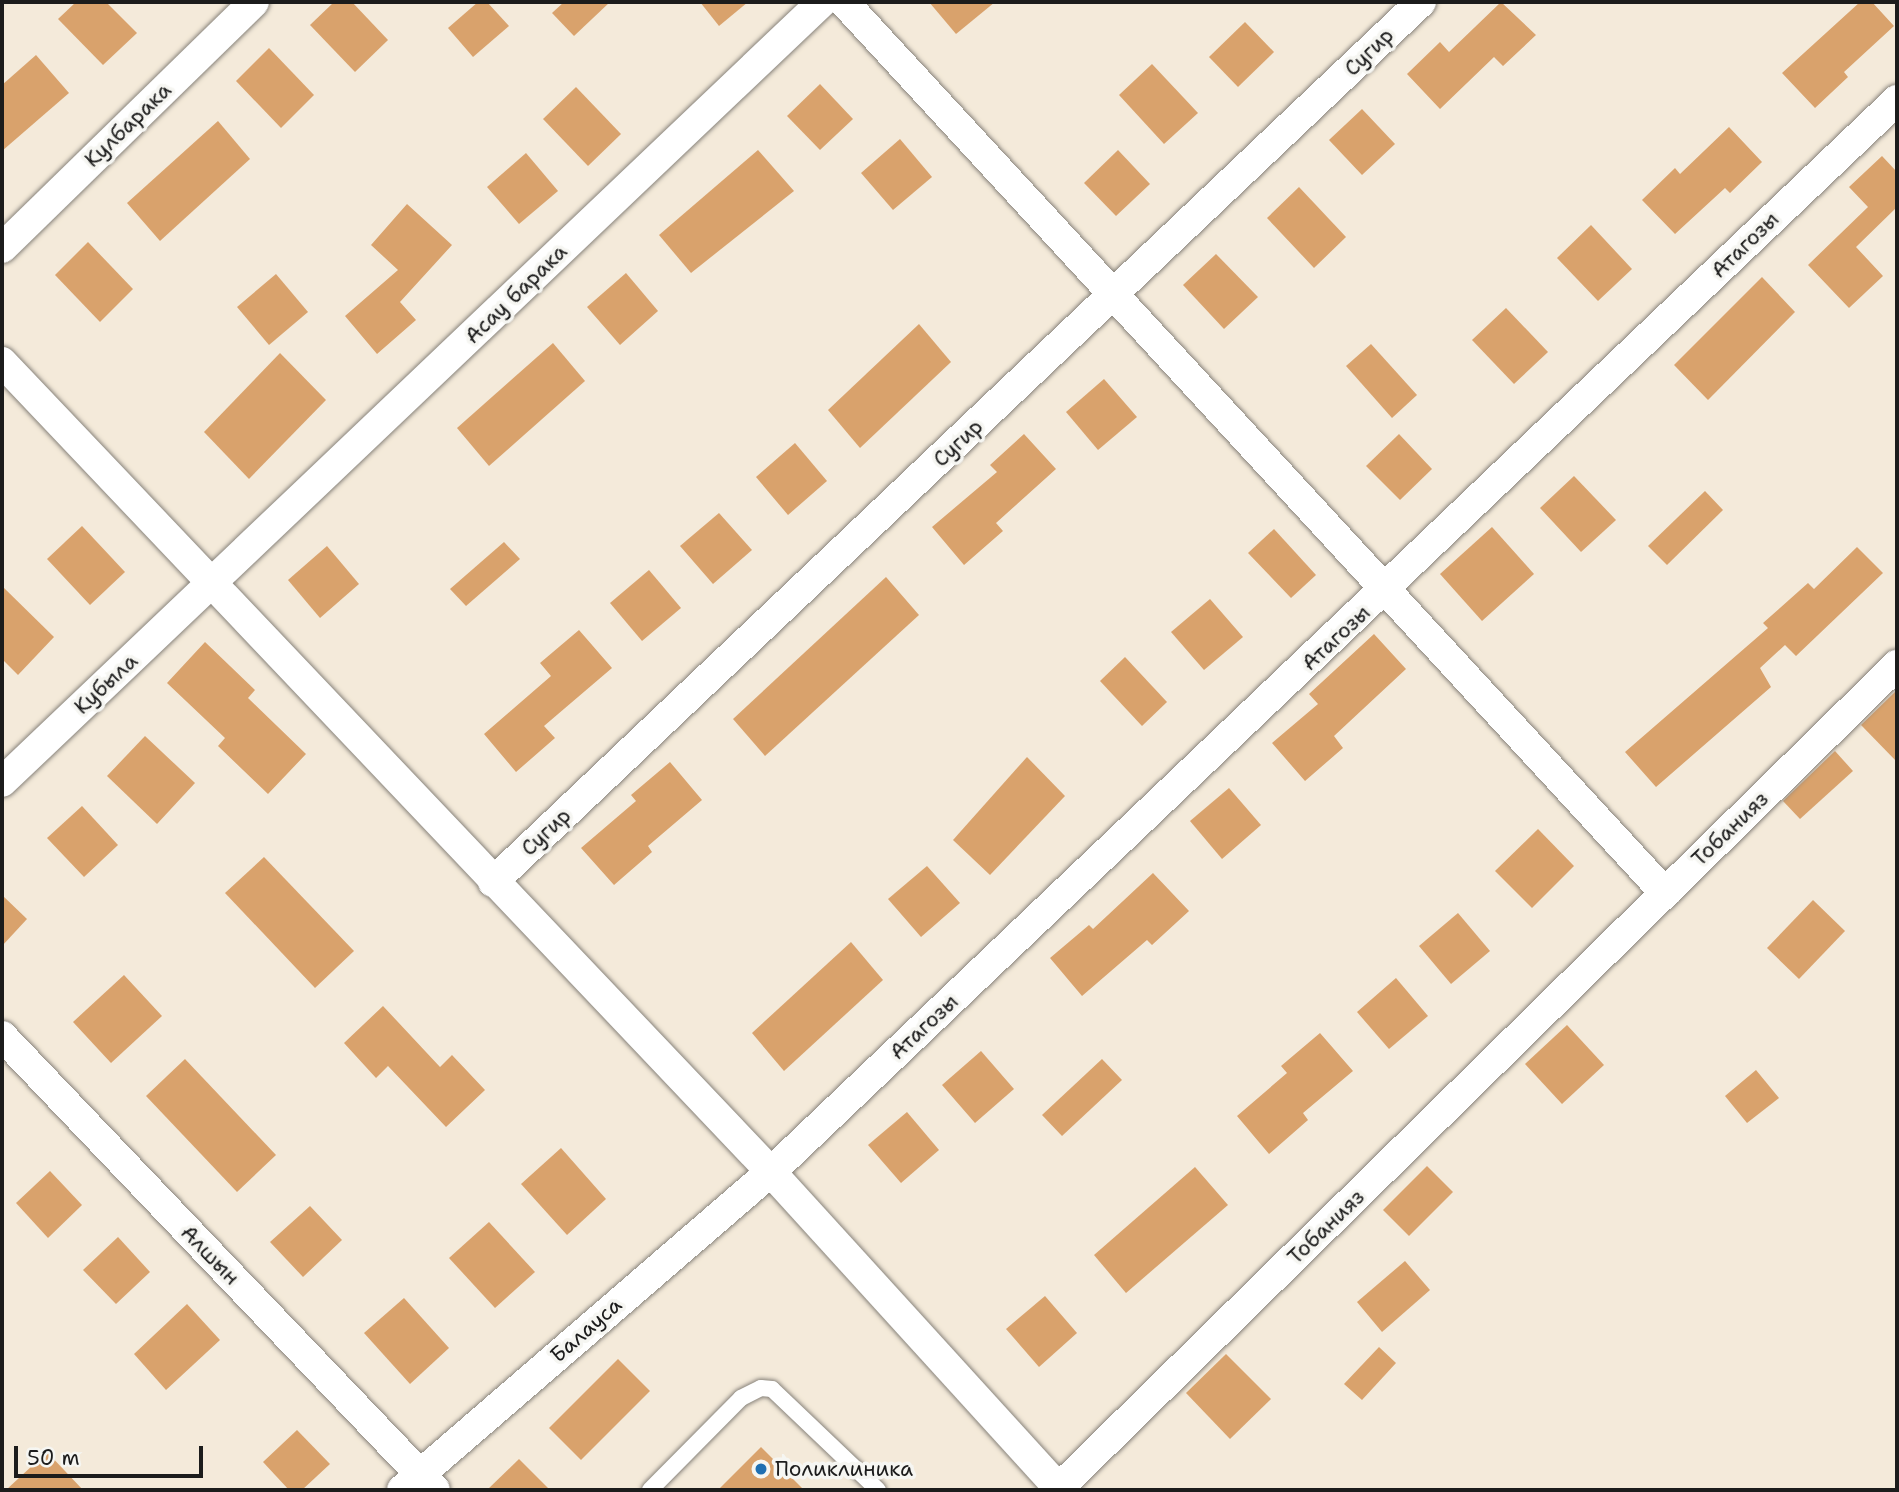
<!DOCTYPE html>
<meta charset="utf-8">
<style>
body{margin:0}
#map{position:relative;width:1899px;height:1492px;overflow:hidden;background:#f4eada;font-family:"Shantell Sans",sans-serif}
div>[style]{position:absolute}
.building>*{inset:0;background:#d9a26c}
.roads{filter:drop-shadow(0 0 2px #88837b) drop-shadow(0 0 2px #88837b)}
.lane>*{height:16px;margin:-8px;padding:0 8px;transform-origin:8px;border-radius:8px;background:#fff}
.street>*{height:30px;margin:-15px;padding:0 15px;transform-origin:15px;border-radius:15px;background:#fff}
.dots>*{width:19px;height:19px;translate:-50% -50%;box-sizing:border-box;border:4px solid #f6f6f2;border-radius:50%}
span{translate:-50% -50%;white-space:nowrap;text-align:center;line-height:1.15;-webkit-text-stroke:7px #f6f6f2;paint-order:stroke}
.street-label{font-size:21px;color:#1c1c1c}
.poi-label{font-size:21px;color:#1c1c1c}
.left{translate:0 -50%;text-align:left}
.frame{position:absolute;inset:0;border:4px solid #1c1c1c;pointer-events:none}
.scale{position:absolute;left:14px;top:1446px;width:189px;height:32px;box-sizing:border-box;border:4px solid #1c1c1c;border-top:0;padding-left:9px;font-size:21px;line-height:24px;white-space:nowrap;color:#1c1c1c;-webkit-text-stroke:5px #f6f6f2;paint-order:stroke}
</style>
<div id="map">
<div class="building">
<div style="clip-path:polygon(76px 2px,106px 2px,137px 33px,103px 65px,58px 19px)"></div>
<div style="clip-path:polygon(334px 2px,352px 2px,388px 40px,355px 72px,310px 25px)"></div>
<div style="clip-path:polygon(478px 2px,487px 2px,509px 26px,473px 57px,448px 28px)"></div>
<div style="clip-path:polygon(564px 2px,610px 2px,574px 36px,552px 13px)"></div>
<div style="clip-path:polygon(700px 2px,748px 2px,719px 26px)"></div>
<div style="clip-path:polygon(929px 2px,995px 2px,956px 34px)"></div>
<div style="clip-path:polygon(1501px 2px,1536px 35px,1503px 66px,1494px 57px,1440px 109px,1407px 74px,1440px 42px,1449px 52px)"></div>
<div style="clip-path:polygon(1860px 2px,1872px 2px,1894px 26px,1844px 72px,1848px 77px,1815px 108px,1782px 73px)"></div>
<div style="clip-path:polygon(1245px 22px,1274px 52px,1238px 87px,1209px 57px)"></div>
<div style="clip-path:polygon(269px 48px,314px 95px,281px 128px,236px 81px)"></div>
<div style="clip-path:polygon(36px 55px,69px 93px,2px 151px,2px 85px)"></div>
<div style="clip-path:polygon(1152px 64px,1198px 113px,1164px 144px,1119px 95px)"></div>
<div style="clip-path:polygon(820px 84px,853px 119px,820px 150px,787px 116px)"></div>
<div style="clip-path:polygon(576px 87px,621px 134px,588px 166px,543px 119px)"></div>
<div style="clip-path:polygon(1362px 109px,1395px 144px,1362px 175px,1329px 140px)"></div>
<div style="clip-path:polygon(218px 121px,250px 159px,160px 241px,127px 203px)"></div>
<div style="clip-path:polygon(1729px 127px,1762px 162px,1730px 193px,1725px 188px,1675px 234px,1642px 200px,1675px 168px,1680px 174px)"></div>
<div style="clip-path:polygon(900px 139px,932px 177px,893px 210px,861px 173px)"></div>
<div style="clip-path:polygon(758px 150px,794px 191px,691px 273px,659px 235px)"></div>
<div style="clip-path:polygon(1118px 150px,1150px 184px,1116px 216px,1084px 183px)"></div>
<div style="clip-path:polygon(526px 153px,558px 191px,519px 224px,487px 187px)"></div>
<div style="clip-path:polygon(1882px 156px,1897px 172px,1897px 207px,1856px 247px,1883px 276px,1849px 308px,1808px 265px,1868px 207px,1849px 187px)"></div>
<div style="clip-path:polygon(1299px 187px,1346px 237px,1314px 268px,1267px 218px)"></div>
<div style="clip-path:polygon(407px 204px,452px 245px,400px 302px,416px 320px,377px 354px,345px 316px,398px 270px,371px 245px)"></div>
<div style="clip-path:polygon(1591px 225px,1632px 269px,1598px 301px,1557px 258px)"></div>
<div style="clip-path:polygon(88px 242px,133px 289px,100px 322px,55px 275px)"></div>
<div style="clip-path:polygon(1216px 254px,1258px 297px,1224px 329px,1183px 285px)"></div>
<div style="clip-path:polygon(626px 273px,658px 311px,620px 345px,587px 307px)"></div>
<div style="clip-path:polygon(276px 274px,308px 312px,269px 345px,237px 307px)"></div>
<div style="clip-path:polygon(1762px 277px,1795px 312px,1708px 400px,1674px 365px)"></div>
<div style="clip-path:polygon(1506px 308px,1548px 352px,1514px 384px,1472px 340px)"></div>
<div style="clip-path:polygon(919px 324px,951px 362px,860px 448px,828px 410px)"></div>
<div style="clip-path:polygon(553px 343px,585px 381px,489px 466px,457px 428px)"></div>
<div style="clip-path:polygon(1371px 344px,1417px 395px,1392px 418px,1346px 366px)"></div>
<div style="clip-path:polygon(280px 353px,326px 400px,249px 479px,204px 432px)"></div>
<div style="clip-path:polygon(1104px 379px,1137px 417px,1098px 450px,1066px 412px)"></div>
<div style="clip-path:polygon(1024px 434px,1056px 469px,996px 523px,1003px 531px,964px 565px,932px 527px,997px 472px,990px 465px)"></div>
<div style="clip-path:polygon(1399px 434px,1432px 469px,1400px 500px,1366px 466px)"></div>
<div style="clip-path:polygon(795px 443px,827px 481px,788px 515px,756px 477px)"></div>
<div style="clip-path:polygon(1574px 476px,1616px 520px,1581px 552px,1540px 508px)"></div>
<div style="clip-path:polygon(1705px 491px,1723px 510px,1667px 565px,1648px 546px)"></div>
<div style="clip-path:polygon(719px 513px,752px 550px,713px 584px,680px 546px)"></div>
<div style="clip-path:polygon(82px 526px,125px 572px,90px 605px,47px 559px)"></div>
<div style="clip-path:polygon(1492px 527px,1534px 574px,1482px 621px,1440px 574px)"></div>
<div style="clip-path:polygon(1274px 529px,1316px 575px,1291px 598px,1248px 553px)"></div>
<div style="clip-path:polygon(504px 542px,520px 559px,466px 606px,450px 589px)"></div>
<div style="clip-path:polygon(327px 546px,359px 584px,320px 618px,288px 580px)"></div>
<div style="clip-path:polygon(1857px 547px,1883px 573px,1796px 656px,1785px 645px,1760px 668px,1771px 687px,1656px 787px,1625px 752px,1768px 628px,1763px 623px,1808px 583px,1814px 589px)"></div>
<div style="clip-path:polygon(649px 570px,681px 608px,642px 641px,610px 603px)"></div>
<div style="clip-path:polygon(886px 577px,919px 615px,765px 756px,733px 719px)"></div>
<div style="clip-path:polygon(2px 586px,54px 637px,18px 675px,2px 659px)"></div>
<div style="clip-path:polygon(1210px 599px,1243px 637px,1204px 670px,1171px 632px)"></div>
<div style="clip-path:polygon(579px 630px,612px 668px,544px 726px,555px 738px,516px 772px,484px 734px,551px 676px,540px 663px)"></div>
<div style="clip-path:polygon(1374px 634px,1406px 669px,1334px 736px,1343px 748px,1305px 781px,1272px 743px,1318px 704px,1309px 694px)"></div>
<div style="clip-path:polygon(205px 642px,255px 690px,248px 698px,306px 754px,268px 794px,218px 746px,225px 738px,167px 683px)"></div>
<div style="clip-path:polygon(1125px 657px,1167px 702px,1142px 726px,1100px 681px)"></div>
<div style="clip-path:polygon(1897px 690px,1897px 762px,1861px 725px)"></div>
<div style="clip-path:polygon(145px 736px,195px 783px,157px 824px,107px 776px)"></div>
<div style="clip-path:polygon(1835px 751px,1853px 771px,1800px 819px,1783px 801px)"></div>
<div style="clip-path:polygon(1027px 757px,1065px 796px,990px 875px,953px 840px)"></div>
<div style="clip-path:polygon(670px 762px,702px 800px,648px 846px,652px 852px,614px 885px,581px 848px,636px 801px,631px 795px)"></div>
<div style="clip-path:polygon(1229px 788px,1261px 825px,1222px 859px,1190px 821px)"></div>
<div style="clip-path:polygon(82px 806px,118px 845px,84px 877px,47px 838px)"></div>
<div style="clip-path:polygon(1538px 829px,1574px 866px,1532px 908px,1495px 871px)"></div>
<div style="clip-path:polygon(264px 857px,354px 951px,315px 988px,225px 893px)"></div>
<div style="clip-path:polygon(927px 866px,960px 903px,921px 937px,888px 899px)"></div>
<div style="clip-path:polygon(1153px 873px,1189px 911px,1152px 945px,1147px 940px,1082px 996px,1050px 958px,1089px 925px,1093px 929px)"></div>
<div style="clip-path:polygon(2px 895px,27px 919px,2px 946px)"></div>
<div style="clip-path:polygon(1813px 900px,1845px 931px,1799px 979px,1767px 948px)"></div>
<div style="clip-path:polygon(1458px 913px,1490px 951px,1451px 984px,1419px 946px)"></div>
<div style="clip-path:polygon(851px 942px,883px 980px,784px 1071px,752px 1033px)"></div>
<div style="clip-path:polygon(124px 975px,162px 1016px,111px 1063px,73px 1022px)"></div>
<div style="clip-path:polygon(1396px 978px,1428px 1016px,1389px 1049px,1357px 1012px)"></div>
<div style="clip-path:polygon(383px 1006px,440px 1067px,452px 1055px,485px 1090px,446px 1127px,388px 1066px,376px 1078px,344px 1043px)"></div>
<div style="clip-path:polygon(1567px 1025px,1604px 1065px,1562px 1104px,1525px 1064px)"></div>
<div style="clip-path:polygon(1320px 1033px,1353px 1071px,1303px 1113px,1308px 1120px,1269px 1154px,1237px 1116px,1287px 1073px,1281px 1066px)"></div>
<div style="clip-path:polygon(981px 1051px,1014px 1089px,975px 1123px,942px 1085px)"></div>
<div style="clip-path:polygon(185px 1059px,276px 1155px,237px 1192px,146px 1096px)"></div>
<div style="clip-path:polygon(1102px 1059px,1122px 1080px,1062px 1136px,1042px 1115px)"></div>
<div style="clip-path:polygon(1756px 1070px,1779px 1098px,1747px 1123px,1725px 1096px)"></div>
<div style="clip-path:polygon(907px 1112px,939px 1150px,901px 1183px,868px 1145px)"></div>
<div style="clip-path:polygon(561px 1148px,606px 1199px,567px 1235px,521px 1184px)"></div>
<div style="clip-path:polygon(1427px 1166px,1453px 1192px,1409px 1236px,1383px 1210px)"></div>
<div style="clip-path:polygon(1195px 1167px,1228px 1205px,1126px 1293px,1094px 1255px)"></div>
<div style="clip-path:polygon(50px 1171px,82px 1205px,48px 1238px,16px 1203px)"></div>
<div style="clip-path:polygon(310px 1206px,342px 1240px,303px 1277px,270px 1242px)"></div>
<div style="clip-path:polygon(489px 1222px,535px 1272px,495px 1308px,449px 1258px)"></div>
<div style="clip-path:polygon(118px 1237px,150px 1272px,116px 1304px,83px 1270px)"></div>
<div style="clip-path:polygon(1405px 1261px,1430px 1290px,1382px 1332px,1357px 1302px)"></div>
<div style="clip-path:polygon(1045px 1296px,1077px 1333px,1039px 1367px,1006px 1329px)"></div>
<div style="clip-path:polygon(404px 1298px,449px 1348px,410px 1384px,364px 1333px)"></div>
<div style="clip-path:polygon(187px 1304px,220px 1340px,166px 1390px,134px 1354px)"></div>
<div style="clip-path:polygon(1379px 1347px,1396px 1363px,1362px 1400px,1344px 1384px)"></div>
<div style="clip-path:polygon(1226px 1354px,1271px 1399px,1230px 1439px,1186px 1393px)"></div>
<div style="clip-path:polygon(618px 1359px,650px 1391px,581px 1460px,549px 1428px)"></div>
<div style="clip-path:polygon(297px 1430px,330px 1464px,302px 1490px,289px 1490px,263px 1462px)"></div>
<div style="clip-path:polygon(761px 1447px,804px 1490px,718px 1490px)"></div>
<div style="clip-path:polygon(47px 1452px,83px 1490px,6px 1490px)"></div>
<div style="clip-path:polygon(519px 1459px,550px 1490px,487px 1490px)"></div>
</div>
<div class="roads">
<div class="lane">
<div style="left:650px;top:1490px;width:129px;rotate:-45.3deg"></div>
<div style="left:741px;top:1398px;width:22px;rotate:-27deg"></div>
<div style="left:761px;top:1388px;width:11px;rotate:5deg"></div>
<div style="left:772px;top:1389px;width:146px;rotate:43.6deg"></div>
</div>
<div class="street">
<div style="left:844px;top:2px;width:1212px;rotate:47.34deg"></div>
<div style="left:2px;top:248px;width:352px;rotate:-44.3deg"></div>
<div style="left:2px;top:362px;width:1117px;rotate:46.49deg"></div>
<div style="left:771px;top:1172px;width:428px;rotate:47.7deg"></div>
<div style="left:1059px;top:1488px;width:1175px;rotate:-44.48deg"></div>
<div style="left:2px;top:782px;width:1132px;rotate:-43.57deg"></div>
<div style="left:493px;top:882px;width:1279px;rotate:-43.48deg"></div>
<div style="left:2px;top:1036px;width:627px;rotate:46.36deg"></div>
<div style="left:402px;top:1490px;width:487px;rotate:-40.8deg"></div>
<div style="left:771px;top:1172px;width:1555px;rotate:-43.59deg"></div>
</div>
</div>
<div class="dots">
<div style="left:761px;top:1469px;background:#1f6fb2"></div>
</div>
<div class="street-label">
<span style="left:1369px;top:52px;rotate:-44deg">Сугир</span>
<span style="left:128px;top:125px;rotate:-44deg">Кулбарака</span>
<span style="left:1745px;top:245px;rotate:-44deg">Атагозы</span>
<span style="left:516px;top:294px;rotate:-44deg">Асау барака</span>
<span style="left:958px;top:443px;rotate:-43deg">Сугир</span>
<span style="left:1336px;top:638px;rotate:-43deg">Атагозы</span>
<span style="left:106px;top:684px;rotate:-43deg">Кубыла</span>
<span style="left:1730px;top:829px;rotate:-44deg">Тобанияз</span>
<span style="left:546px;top:832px;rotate:-43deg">Сугир</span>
<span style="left:924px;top:1027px;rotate:-43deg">Атагозы</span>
<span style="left:1326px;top:1227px;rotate:-44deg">Тобанияз</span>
<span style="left:210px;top:1255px;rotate:46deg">Алшын</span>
<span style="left:586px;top:1330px;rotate:-41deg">Балауса</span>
</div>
<div class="poi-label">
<span class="left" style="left:775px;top:1469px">Поликлиника</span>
</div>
<div class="frame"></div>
<div class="scale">50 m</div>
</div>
